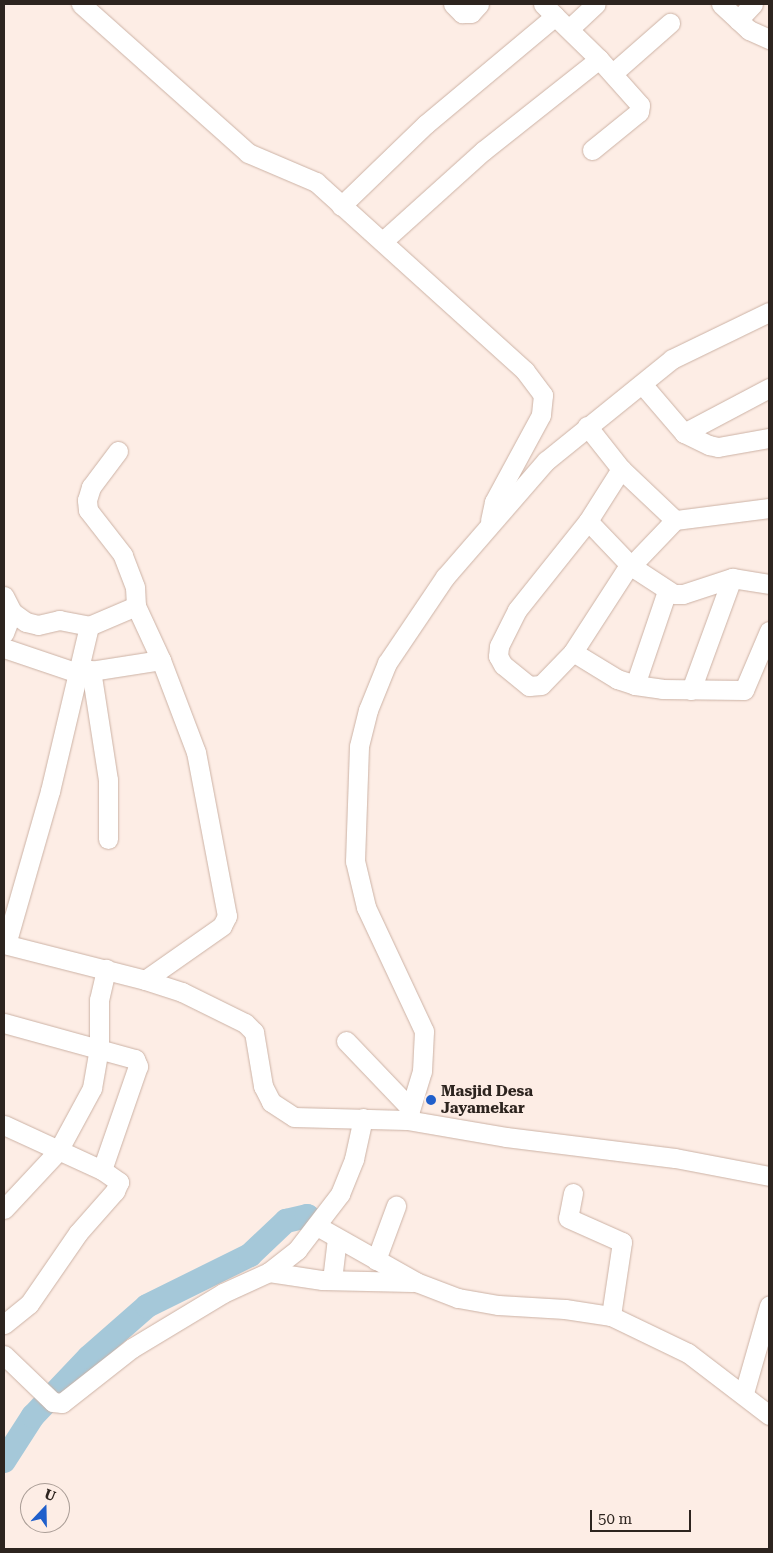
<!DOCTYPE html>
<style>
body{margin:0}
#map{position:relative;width:773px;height:1553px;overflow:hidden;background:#fdede5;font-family:"Roboto Serif",serif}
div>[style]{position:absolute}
.river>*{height:24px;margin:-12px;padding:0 12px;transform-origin:12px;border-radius:12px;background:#a5c8d9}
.roads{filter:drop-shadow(0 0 1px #ccb2a5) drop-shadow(0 0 1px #ccb2a5)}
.minor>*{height:19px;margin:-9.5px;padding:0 9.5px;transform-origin:9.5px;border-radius:9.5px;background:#fff}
.dots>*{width:14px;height:14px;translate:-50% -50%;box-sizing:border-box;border:2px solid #fdede5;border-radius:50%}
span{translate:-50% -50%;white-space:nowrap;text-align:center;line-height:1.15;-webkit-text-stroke:4.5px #fdede5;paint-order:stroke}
.poi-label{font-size:15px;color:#2d241f;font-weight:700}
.left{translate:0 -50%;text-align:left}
.frame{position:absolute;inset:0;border:5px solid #2d241f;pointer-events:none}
.north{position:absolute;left:20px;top:1483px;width:50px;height:50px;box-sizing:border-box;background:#fdede5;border:1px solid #aa9d96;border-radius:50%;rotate:21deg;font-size:14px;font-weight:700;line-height:20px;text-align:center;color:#2d241f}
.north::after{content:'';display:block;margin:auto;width:18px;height:22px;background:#205fcb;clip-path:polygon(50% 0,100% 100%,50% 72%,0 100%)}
.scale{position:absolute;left:590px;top:1510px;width:101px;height:22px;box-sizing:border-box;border:2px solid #2d241f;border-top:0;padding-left:6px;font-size:15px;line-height:18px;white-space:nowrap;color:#2d241f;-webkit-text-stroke:4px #fdede5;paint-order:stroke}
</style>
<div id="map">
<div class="river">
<div style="left:4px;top:1461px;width:54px;rotate:-57.2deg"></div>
<div style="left:33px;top:1416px;width:81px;rotate:-46.5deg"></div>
<div style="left:89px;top:1357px;width:77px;rotate:-41.3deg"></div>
<div style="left:147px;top:1306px;width:115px;rotate:-26.3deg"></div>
<div style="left:250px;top:1255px;width:50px;rotate:-43.4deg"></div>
<div style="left:286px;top:1221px;width:22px;rotate:-13deg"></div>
<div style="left:307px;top:1216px;width:7px;rotate:34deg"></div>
</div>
<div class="roads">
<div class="minor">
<div style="left:81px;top:4px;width:224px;rotate:41.7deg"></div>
<div style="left:248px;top:153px;width:74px;rotate:23.1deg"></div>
<div style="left:316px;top:182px;width:282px;rotate:42.1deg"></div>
<div style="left:525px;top:371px;width:30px;rotate:53deg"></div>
<div style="left:543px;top:395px;width:20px;rotate:96deg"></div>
<div style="left:541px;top:415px;width:99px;rotate:118.4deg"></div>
<div style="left:494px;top:502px;width:19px;rotate:102deg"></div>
<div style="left:453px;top:4px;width:13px;rotate:45deg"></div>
<div style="left:462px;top:13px;width:9px"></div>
<div style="left:471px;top:13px;width:12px;rotate:-48deg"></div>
<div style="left:721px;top:4px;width:38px;rotate:43deg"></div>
<div style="left:749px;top:30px;width:22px;rotate:24deg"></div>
<div style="left:738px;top:20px;width:22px;rotate:-47deg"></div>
<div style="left:570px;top:28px;width:35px;rotate:-43deg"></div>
<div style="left:613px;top:73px;width:76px;rotate:-41.3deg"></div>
<div style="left:592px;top:150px;width:60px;rotate:-39deg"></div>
<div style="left:639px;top:112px;width:7px;rotate:-82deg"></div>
<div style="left:640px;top:105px;width:62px;rotate:-131.7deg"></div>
<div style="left:341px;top:206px;width:118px;rotate:-44deg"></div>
<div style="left:426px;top:124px;width:168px;rotate:-39.9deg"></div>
<div style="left:555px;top:16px;width:17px;rotate:-135deg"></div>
<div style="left:383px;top:241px;width:135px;rotate:-42deg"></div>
<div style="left:483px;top:151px;width:148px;rotate:-38.4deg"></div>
<div style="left:599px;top:59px;width:62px;rotate:-135.7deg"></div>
<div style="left:642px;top:384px;width:65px;rotate:49.4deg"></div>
<div style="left:684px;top:433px;width:28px;rotate:26deg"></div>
<div style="left:709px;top:445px;width:9px;rotate:13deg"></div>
<div style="left:718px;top:447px;width:52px;rotate:-10deg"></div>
<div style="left:587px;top:426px;width:55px;rotate:51.7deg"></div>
<div style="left:684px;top:433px;width:96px;rotate:-27.9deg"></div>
<div style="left:769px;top:508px;width:95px;rotate:172.7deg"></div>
<div style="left:675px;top:520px;width:64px;rotate:133.7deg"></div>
<div style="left:631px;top:566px;width:6px;rotate:141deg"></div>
<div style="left:626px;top:570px;width:98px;rotate:122.9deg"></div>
<div style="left:573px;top:652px;width:46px;rotate:134.1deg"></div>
<div style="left:541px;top:685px;width:12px;rotate:175deg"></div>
<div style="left:529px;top:686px;width:33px;rotate:-141deg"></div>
<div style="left:503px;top:665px;width:10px;rotate:-119deg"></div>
<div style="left:498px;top:656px;width:10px;rotate:-84deg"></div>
<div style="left:499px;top:646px;width:40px;rotate:-63.4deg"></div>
<div style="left:517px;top:610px;width:114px;rotate:-51.4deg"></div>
<div style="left:588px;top:521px;width:62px;rotate:46.3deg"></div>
<div style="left:631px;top:566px;width:51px;rotate:33.1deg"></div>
<div style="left:674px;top:594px;width:9px"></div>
<div style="left:683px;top:594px;width:52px;rotate:-18.1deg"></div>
<div style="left:732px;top:578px;width:37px;rotate:9deg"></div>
<div style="left:588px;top:521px;width:62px;rotate:-57.6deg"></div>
<div style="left:621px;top:469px;width:74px;rotate:43.4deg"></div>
<div style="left:4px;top:596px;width:18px;rotate:63deg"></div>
<div style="left:136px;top:606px;width:60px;rotate:65.2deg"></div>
<div style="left:161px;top:660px;width:98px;rotate:69.2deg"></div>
<div style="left:196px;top:752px;width:167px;rotate:79.3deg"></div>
<div style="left:227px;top:916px;width:11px;rotate:117deg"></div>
<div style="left:222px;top:926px;width:94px;rotate:145deg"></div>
<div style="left:89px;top:626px;width:51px;rotate:-23.1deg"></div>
<div style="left:136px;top:606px;width:19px;rotate:-93deg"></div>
<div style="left:135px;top:587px;width:34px;rotate:-111deg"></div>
<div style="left:123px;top:555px;width:57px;rotate:-127.9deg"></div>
<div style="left:88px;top:510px;width:10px;rotate:-96deg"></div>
<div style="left:87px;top:500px;width:14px;rotate:-73deg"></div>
<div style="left:91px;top:487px;width:45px;rotate:-53.1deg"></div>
<div style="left:4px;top:633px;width:22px;rotate:-69deg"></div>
<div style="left:12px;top:612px;width:17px;rotate:36deg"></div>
<div style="left:26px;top:622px;width:12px;rotate:14deg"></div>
<div style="left:38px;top:625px;width:22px;rotate:-13deg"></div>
<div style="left:59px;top:620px;width:31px;rotate:11deg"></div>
<div style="left:89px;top:626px;width:170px;rotate:103.3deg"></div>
<div style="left:50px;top:791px;width:159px;rotate:106deg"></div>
<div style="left:4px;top:648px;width:78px;rotate:18.7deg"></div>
<div style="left:78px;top:673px;width:84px;rotate:-8.9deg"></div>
<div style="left:573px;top:652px;width:52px;rotate:31.5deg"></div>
<div style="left:617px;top:679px;width:19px;rotate:18deg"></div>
<div style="left:635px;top:685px;width:27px;rotate:8deg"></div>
<div style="left:662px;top:689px;width:82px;rotate:0.7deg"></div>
<div style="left:744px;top:690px;width:64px;rotate:-67deg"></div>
<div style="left:91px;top:670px;width:111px;rotate:81.2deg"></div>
<div style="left:108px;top:780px;width:59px;rotate:90deg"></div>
<div style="left:635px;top:685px;width:99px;rotate:-71.2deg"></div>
<div style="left:691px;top:690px;width:119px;rotate:-69.9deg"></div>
<div style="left:4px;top:944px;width:146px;rotate:14.3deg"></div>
<div style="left:145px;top:980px;width:39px;rotate:18deg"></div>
<div style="left:182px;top:992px;width:70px;rotate:26.2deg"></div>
<div style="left:245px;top:1023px;width:13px;rotate:45deg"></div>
<div style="left:254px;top:1032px;width:55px;rotate:80.5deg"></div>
<div style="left:263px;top:1086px;width:18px;rotate:63deg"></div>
<div style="left:271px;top:1102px;width:27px;rotate:33deg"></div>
<div style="left:294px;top:1117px;width:113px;rotate:1.5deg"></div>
<div style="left:407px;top:1120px;width:100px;rotate:9.7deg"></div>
<div style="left:506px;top:1137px;width:170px;rotate:7.1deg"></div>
<div style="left:675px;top:1158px;width:96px;rotate:10.8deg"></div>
<div style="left:4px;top:1023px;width:136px;rotate:15.4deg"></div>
<div style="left:135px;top:1059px;width:8px;rotate:67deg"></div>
<div style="left:138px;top:1066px;width:110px;rotate:109.1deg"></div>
<div style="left:346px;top:1041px;width:93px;rotate:46.3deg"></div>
<div style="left:407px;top:1120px;width:51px;rotate:-73deg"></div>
<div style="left:422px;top:1071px;width:40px;rotate:-87.1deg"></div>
<div style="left:424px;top:1031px;width:137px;rotate:-115.1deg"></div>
<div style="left:366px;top:907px;width:47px;rotate:-103.4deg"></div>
<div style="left:355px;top:861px;width:115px;rotate:-88deg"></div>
<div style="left:359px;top:746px;width:37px;rotate:-76deg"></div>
<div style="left:368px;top:710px;width:51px;rotate:-68deg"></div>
<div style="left:387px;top:663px;width:104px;rotate:-56deg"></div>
<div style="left:445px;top:577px;width:154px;rotate:-49deg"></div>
<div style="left:546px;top:461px;width:162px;rotate:-39deg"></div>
<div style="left:672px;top:359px;width:108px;rotate:-25.9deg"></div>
<div style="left:4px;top:1125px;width:108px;rotate:24.7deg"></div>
<div style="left:102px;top:1170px;width:21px;rotate:35deg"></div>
<div style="left:119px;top:1182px;width:10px;rotate:114deg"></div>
<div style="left:115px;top:1191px;width:56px;rotate:131.4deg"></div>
<div style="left:78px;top:1233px;width:86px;rotate:124.6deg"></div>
<div style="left:29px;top:1304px;width:32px;rotate:141deg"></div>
<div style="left:573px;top:1193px;width:25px;rotate:101deg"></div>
<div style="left:568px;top:1218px;width:59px;rotate:24deg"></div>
<div style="left:622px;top:1242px;width:75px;rotate:98.5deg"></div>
<div style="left:4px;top:1209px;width:79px;rotate:-47deg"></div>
<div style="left:58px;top:1151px;width:72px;rotate:-61.6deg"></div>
<div style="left:92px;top:1088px;width:41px;rotate:-80.1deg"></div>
<div style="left:99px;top:1048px;width:48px;rotate:-90deg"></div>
<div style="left:99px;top:1000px;width:32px;rotate:-77deg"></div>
<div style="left:317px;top:1226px;width:114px;rotate:29.5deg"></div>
<div style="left:416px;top:1282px;width:45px;rotate:20.9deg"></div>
<div style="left:458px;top:1298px;width:41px;rotate:9.9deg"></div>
<div style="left:498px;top:1305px;width:67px;rotate:3.4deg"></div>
<div style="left:565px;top:1309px;width:47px;rotate:8.7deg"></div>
<div style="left:611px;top:1316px;width:85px;rotate:25.7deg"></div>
<div style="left:688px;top:1353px;width:102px;rotate:37.4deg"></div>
<div style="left:376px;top:1260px;width:58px;rotate:-69.7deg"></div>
<div style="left:269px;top:1272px;width:54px;rotate:8.6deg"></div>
<div style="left:322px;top:1280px;width:90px;rotate:1.3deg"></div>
<div style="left:332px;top:1280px;width:42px;rotate:-83.2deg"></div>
<div style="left:4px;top:1355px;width:68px;rotate:43.8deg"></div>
<div style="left:53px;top:1402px;width:9px;rotate:6deg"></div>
<div style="left:62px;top:1403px;width:89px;rotate:-38.2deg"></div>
<div style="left:132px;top:1348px;width:106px;rotate:-31.1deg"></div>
<div style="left:223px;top:1293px;width:51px;rotate:-24.5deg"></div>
<div style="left:269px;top:1272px;width:36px;rotate:-38deg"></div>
<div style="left:297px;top:1250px;width:71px;rotate:-52.5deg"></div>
<div style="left:340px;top:1194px;width:38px;rotate:-68deg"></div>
<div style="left:354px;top:1159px;width:42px;rotate:-77.6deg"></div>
<div style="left:744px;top:1393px;width:91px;rotate:-74deg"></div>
</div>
</div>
<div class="dots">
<div style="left:431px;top:1100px;background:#205fcb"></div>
</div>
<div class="poi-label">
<span class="left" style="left:441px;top:1100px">Masjid Desa<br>Jayamekar</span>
</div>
<div class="frame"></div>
<div class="north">U</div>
<div class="scale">50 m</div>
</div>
